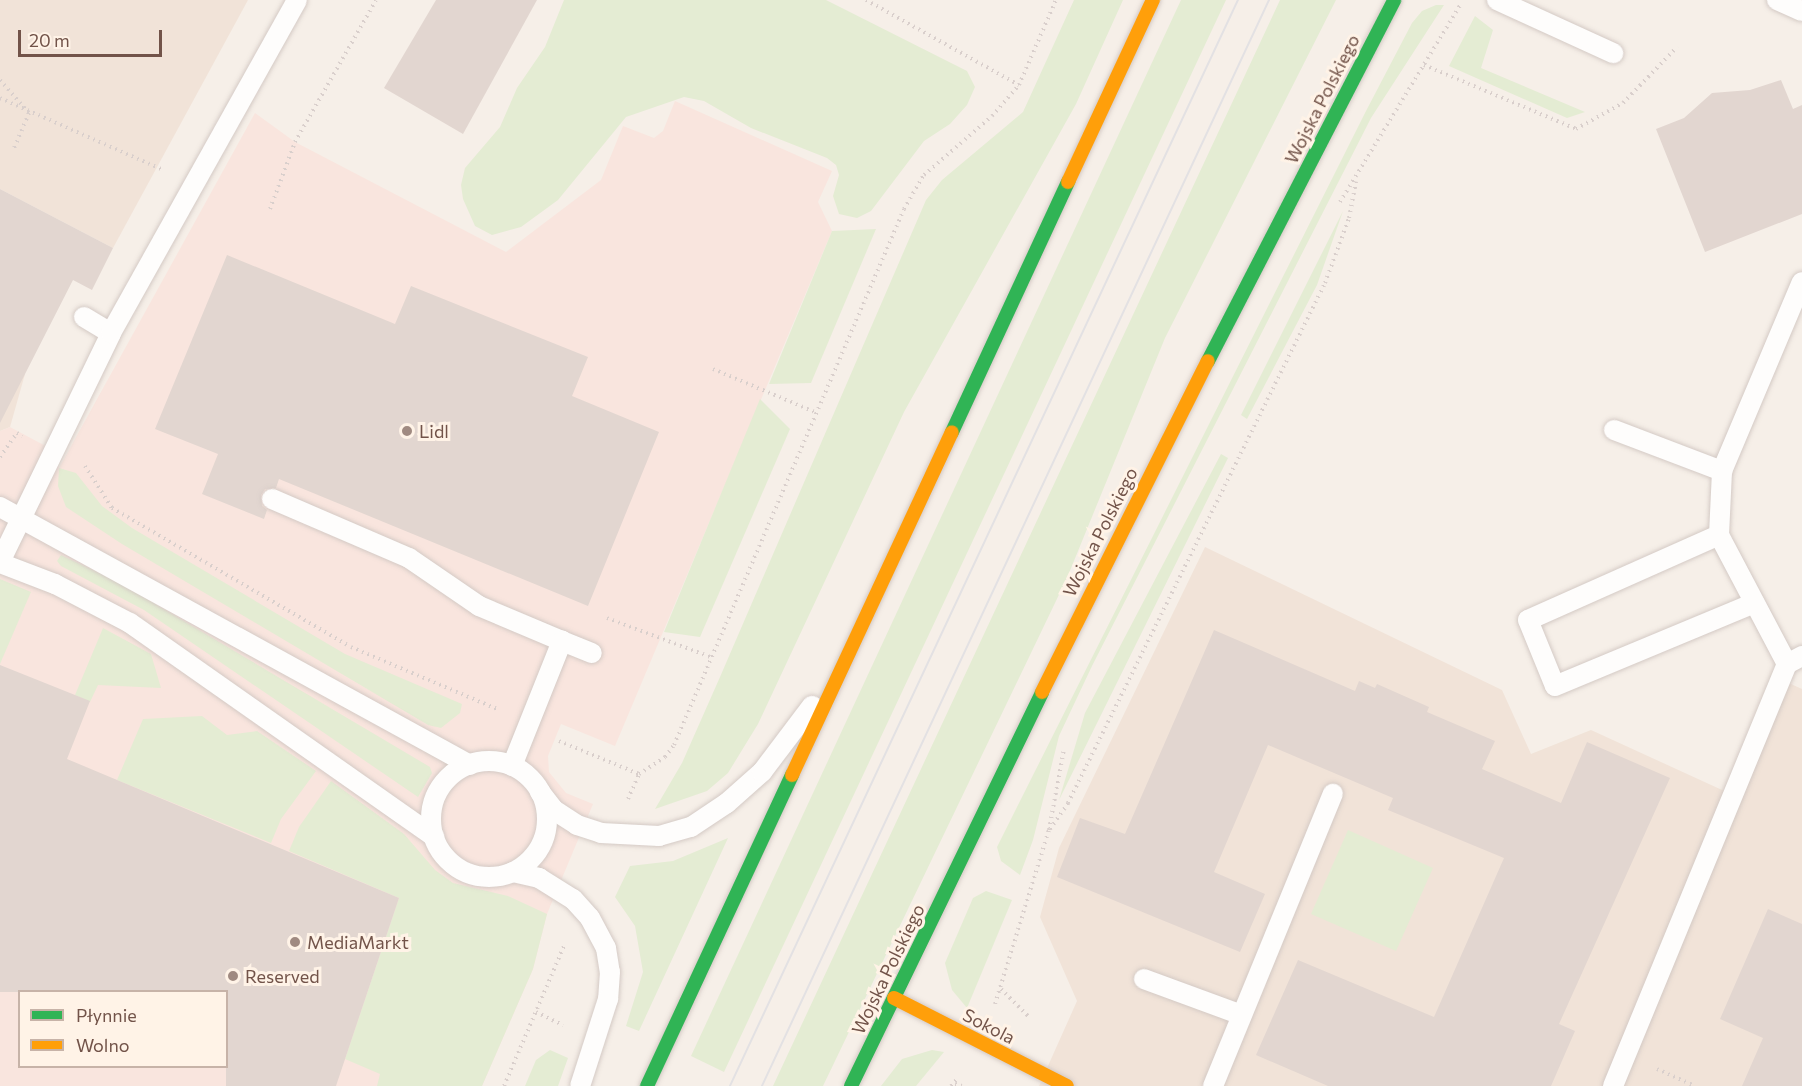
<!DOCTYPE html>
<meta charset="utf-8">
<style>
body{margin:0}
#map{position:relative;width:1802px;height:1086px;overflow:hidden;background:#f6efe8;font-family:Commissioner,sans-serif}
div>[style]{position:absolute}
.residential>*{inset:0;background:#f1e3d8}
.commercial>*{inset:0;background:#f9e5de}
.green>*{inset:0;background:#e4ecd3}
.building>*{inset:0;background:#e2d6d0}
.path>*{height:4px;margin-top:-2px;transform-origin:0;background:repeating-linear-gradient(90deg,#d9cfcc 0 1.5px,transparent 0 6px)}
.roads{filter:drop-shadow(0 0 2px #d4cac5) drop-shadow(0 0 2px #d4cac5)}
.lane>*{height:20px;margin:-10px;padding:0 10px;transform-origin:10px;border-radius:10px;background:#fefdfc}
.lane>.ring{margin:-10px;padding:0;box-sizing:content-box;background:none;border:20px solid #fefdfc;border-radius:50%}
.fast>*{height:14px;margin:-7px;padding:0 7px;transform-origin:7px;border-radius:7px;background:#30b455}
.slow>*{height:14px;margin:-7px;padding:0 7px;transform-origin:7px;border-radius:7px;background:#ff9f0a}
.tram>*{height:1.5px;margin:-0.75px;padding:0 0.75px;transform-origin:0.75px;border-radius:0.75px;background:#e3e1e3}
.dots>*{width:16px;height:16px;translate:-50% -50%;box-sizing:border-box;border:3px solid #fff3e7;border-radius:50%}
span{translate:-50% -50%;white-space:nowrap;text-align:center;line-height:1.15;-webkit-text-stroke:6px #fff3e7;paint-order:stroke}
.street-label{font-size:18px;color:#725349}
.poi-label{font-size:18px;color:#725349}
.left{translate:0 -50%;text-align:left}
.legend{position:absolute;left:18px;top:990px;width:210px;height:78px;box-sizing:border-box;background:#fff3e7;border:2px solid #c7b3a8;margin:0;padding:8px 10px;list-style:none;font-size:18px;color:#725349}
.legend li{display:flex;align-items:center;gap:12px;height:30px}
.legend b{width:30px;border:2px solid #c7b3a8}
.scale{position:absolute;left:18px;top:30px;width:144px;height:27px;box-sizing:border-box;border:3px solid #725349;border-top:0;padding-left:8px;font-size:18px;line-height:21px;white-space:nowrap;color:#725349;-webkit-text-stroke:4px #fff3e7;paint-order:stroke}
</style>
<div id="map">
<div class="residential">
<div style="clip-path:polygon(0 0,248px 0,113px 248px,0 189px)"></div>
<div style="clip-path:polygon(0 361px,25px 374px,10px 427px,0 431px)"></div>
<div style="clip-path:polygon(1205px 547px,1502px 690px,1531px 754px,1591px 730px,1733px 795px,1782px 680px,1802px 689px,1802px 1086px,1039px 1086px,1077px 1001px,1040px 917px,1059px 848px)"></div>
</div>
<div class="commercial">
<div style="clip-path:polygon(evenodd,675px 101px,832px 171px,818px 202px,832px 231px,615px 746px,561px 724px,548px 756px,549px 772px,566px 793px,593px 804px,547px 914px,533px 969px,482px 1086px,0 1086px,0 431px,10px 427px,53px 450px,59px 468px,255px 113px,295px 142px,506px 252px,601px 180px,623px 126px,654px 138px,663px 131px,675px 101px,20px 992px,226px 992px,226px 1066px,20px 1066px,20px 992px)"></div>
</div>
<div class="green">
<div style="clip-path:polygon(564px 0,826px 0,967px 71px,975px 87px,967px 105px,950px 124px,924px 141px,871px 211px,857px 218px,839px 214px,833px 196px,839px 175px,836px 165px,827px 158px,751px 128px,704px 101px,684px 97px,626px 117px,558px 200px,521px 227px,492px 235px,475px 226px,463px 199px,461px 185px,465px 168px,500px 127px,517px 88px,545px 47px)"></div>
<div style="clip-path:polygon(1074px 0,1123px 0,1076px 104px,904px 412px,758px 724px,728px 773px,707px 791px,655px 809px,682px 763px,720px 677px,926px 200px,942px 180px,1023px 112px)"></div>
<div style="clip-path:polygon(1181px 0,1226px 0,724px 1072px,691px 1056px)"></div>
<div style="clip-path:polygon(1280px 0,1336px 0,1165px 338px,1067px 578px,823px 1086px,773px 1086px)"></div>
<div style="clip-path:polygon(1436px 5px,1444px 5px,1371px 118px,1092px 666px,1059px 736px,1033px 840px,1020px 875px,1001px 861px,997px 847px,1366px 111px,1412px 23px,1422px 11px)"></div>
<div style="clip-path:polygon(1475px 16px,1493px 30px,1481px 68px,1585px 112px,1567px 118px,1449px 66px)"></div>
<div style="clip-path:polygon(1343px 211px,1317px 285px,1247px 419px,1241px 415px)"></div>
<div style="clip-path:polygon(876px 229px,811px 383px,769px 384px,832px 231px)"></div>
<div style="clip-path:polygon(760px 399px,790px 429px,700px 637px,664px 632px)"></div>
<div style="clip-path:polygon(1221px 454px,1228px 458px,1059px 800px,1085px 713px)"></div>
<div style="clip-path:polygon(59px 468px,76px 473px,102px 506px,132px 528px,345px 654px,462px 704px,460px 713px,441px 728px,428px 725px,122px 544px,66px 507px,58px 486px)"></div>
<div style="clip-path:polygon(61px 555px,118px 582px,430px 767px,432px 773px,418px 797px,144px 610px,61px 566px,57px 561px)"></div>
<div style="clip-path:polygon(0 579px,31px 592px,0 664px)"></div>
<div style="clip-path:polygon(103px 628px,151px 654px,161px 688px,98px 685px,90px 702px,75px 695px)"></div>
<div style="clip-path:polygon(202px 716px,227px 735px,257px 731px,316px 771px,281px 819px,271px 843px,117px 780px,143px 719px)"></div>
<div style="clip-path:polygon(331px 781px,404px 834px,435px 870px,453px 883px,508px 896px,547px 914px,533px 969px,482px 1086px,377px 1086px,380px 1074px,345px 1059px,399px 898px,289px 851px,299px 827px)"></div>
<div style="clip-path:polygon(1348px 830px,1433px 868px,1396px 951px,1311px 914px)"></div>
<div style="clip-path:polygon(728px 838px,639px 1031px,626px 1026px,643px 972px,635px 926px,615px 897px,630px 866px,673px 861px)"></div>
<div style="clip-path:polygon(986px 891px,1012px 900px,967px 1008px,952px 990px,945px 963px,973px 898px)"></div>
<div style="clip-path:polygon(550px 1050px,568px 1058px,558px 1086px,525px 1086px,536px 1060px)"></div>
<div style="clip-path:polygon(932px 1050px,944px 1052px,916px 1086px,881px 1086px,902px 1059px)"></div>
</div>
<div class="building">
<div style="clip-path:polygon(436px 0,537px 0,463px 134px,384px 88px)"></div>
<div style="clip-path:polygon(1781px 80px,1793px 109px,1802px 105px,1802px 214px,1705px 252px,1656px 129px,1684px 118px,1712px 93px,1750px 90px)"></div>
<div style="clip-path:polygon(0 189px,113px 248px,92px 290px,73px 280px,0 423px)"></div>
<div style="clip-path:polygon(227px 255px,395px 324px,411px 286px,588px 357px,572px 396px,659px 432px,588px 606px,279px 479px,276px 488px,265px 489px,261px 495px,262px 506px,267px 510px,264px 519px,202px 494px,218px 454px,155px 429px)"></div>
<div style="clip-path:polygon(1214px 630px,1355px 691px,1359px 681px,1375px 688px,1377px 684px,1429px 707px,1427px 712px,1495px 741px,1482px 769px,1561px 803px,1587px 742px,1670px 778px,1559px 1024px,1575px 1031px,1551px 1086px,1328px 1086px,1256px 1055px,1298px 960px,1434px 1017px,1504px 858px,1388px 810px,1393px 798px,1268px 745px,1214px 872px,1265px 894px,1240px 952px,1057px 877px,1080px 818px,1125px 834px)"></div>
<div style="clip-path:polygon(0 665px,90px 701px,67px 759px,399px 898px,336px 1086px,226px 1086px,226px 992px,0 992px)"></div>
<div style="clip-path:polygon(1768px 909px,1802px 924px,1802px 1086px,1742px 1086px,1763px 1038px,1720px 1019px)"></div>
</div>
<div class="path">
<div style="left:866px;top:0;width:175px;rotate:29.1deg"></div>
<div style="left:1424px;top:65px;width:165px;rotate:22.8deg"></div>
<div style="left:1576px;top:129px;width:54px;rotate:-29deg"></div>
<div style="left:1623px;top:103px;width:78px;rotate:-46deg"></div>
<div style="left:0;top:80px;width:44px;rotate:48.7deg"></div>
<div style="left:29px;top:113px;width:39px;rotate:113deg"></div>
<div style="left:0;top:98px;width:176px;rotate:23.8deg"></div>
<div style="left:1340px;top:202px;width:232px;rotate:-58.6deg"></div>
<div style="left:270px;top:209px;width:72px;rotate:-69.5deg"></div>
<div style="left:295px;top:142px;width:163px;rotate:-60.3deg"></div>
<div style="left:713px;top:369px;width:113px;rotate:22.9deg"></div>
<div style="left:0;top:457px;width:29px;rotate:-55deg"></div>
<div style="left:17px;top:433px;width:6px;rotate:31deg"></div>
<div style="left:85px;top:466px;width:50px;rotate:57.3deg"></div>
<div style="left:112px;top:508px;width:276px;rotate:30.2deg"></div>
<div style="left:351px;top:647px;width:159px;rotate:23deg"></div>
<div style="left:607px;top:618px;width:111px;rotate:20.6deg"></div>
<div style="left:559px;top:741px;width:87px;rotate:22.4deg"></div>
<div style="left:628px;top:799px;width:27px;rotate:-66deg"></div>
<div style="left:639px;top:774px;width:31px;rotate:-33deg"></div>
<div style="left:665px;top:757px;width:15px;rotate:-53deg"></div>
<div style="left:674px;top:745px;width:583px;rotate:-66.78deg"></div>
<div style="left:904px;top:209px;width:39px;rotate:-60deg"></div>
<div style="left:924px;top:175px;width:90px;rotate:-40.9deg"></div>
<div style="left:992px;top:116px;width:41px;rotate:-48.9deg"></div>
<div style="left:1019px;top:85px;width:93px;rotate:-66.5deg"></div>
<div style="left:1050px;top:829px;width:32px;rotate:-55deg"></div>
<div style="left:1068px;top:803px;width:580px;rotate:-63.7deg"></div>
<div style="left:1325px;top:283px;width:69px;rotate:-69.7deg"></div>
<div style="left:1349px;top:218px;width:37px;rotate:-79deg"></div>
<div style="left:1001px;top:989px;width:40px;rotate:45deg"></div>
<div style="left:995px;top:1004px;width:182px;rotate:-72.8deg"></div>
<div style="left:1049px;top:830px;width:82px;rotate:-79.5deg"></div>
<div style="left:536px;top:1012px;width:30px;rotate:26deg"></div>
<div style="left:1657px;top:1069px;width:42px;rotate:24.1deg"></div>
<div style="left:955px;top:1084px;width:7px;rotate:16deg"></div>
<div style="left:504px;top:1086px;width:152px;rotate:-66.8deg"></div>
<div style="left:951px;top:1086px;width:11px;rotate:-49deg"></div>
</div>
<div class="roads">
<div class="lane">
<div style="left:1497px;top:0;width:128px;rotate:24.6deg"></div>
<div style="left:1777px;top:0;width:27px;rotate:24deg"></div>
<div style="left:84px;top:317px;width:31px;rotate:31deg"></div>
<div style="left:1614px;top:430px;width:116px;rotate:20.8deg"></div>
<div style="left:272px;top:499px;width:149px;rotate:23.3deg"></div>
<div style="left:409px;top:558px;width:85px;rotate:34.4deg"></div>
<div style="left:479px;top:606px;width:90px;rotate:22.9deg"></div>
<div style="left:0;top:507px;width:536px;rotate:28.76deg"></div>
<div style="left:1719px;top:535px;width:209px;rotate:156deg"></div>
<div style="left:1528px;top:620px;width:71px;rotate:67.8deg"></div>
<div style="left:1555px;top:686px;width:216px;rotate:-22.6deg"></div>
<div style="left:0;top:562px;width:254px;rotate:-64.1deg"></div>
<div style="left:111px;top:333px;width:381px;rotate:-60.8deg"></div>
<div style="left:0;top:563px;width:59px;rotate:20.9deg"></div>
<div style="left:55px;top:584px;width:85px;rotate:27.5deg"></div>
<div style="left:130px;top:623px;width:372px;rotate:35.1deg"></div>
<div style="left:1787px;top:664px;width:146px;rotate:-117.8deg"></div>
<div style="left:1719px;top:535px;width:64px;rotate:-87.3deg"></div>
<div style="left:1722px;top:471px;width:205px;rotate:-67.1deg"></div>
<div class="ring" style="left:431px;top:761px;width:96px;height:96px"></div>
<div style="left:512px;top:766px;width:135px;rotate:-68.2deg"></div>
<div style="left:562px;top:641px;width:32px;rotate:22deg"></div>
<div style="left:540px;top:792px;width:23px;rotate:52deg"></div>
<div style="left:554px;top:810px;width:27px;rotate:33deg"></div>
<div style="left:577px;top:825px;width:25px;rotate:18deg"></div>
<div style="left:601px;top:833px;width:58px;rotate:3deg"></div>
<div style="left:659px;top:836px;width:33px;rotate:-16deg"></div>
<div style="left:691px;top:827px;width:43px;rotate:-33.7deg"></div>
<div style="left:727px;top:803px;width:47px;rotate:-41.5deg"></div>
<div style="left:762px;top:772px;width:83px;rotate:-52.9deg"></div>
<div style="left:513px;top:872px;width:27px;rotate:13deg"></div>
<div style="left:539px;top:878px;width:40px;rotate:32deg"></div>
<div style="left:573px;top:899px;width:25px;rotate:48deg"></div>
<div style="left:590px;top:918px;width:34px;rotate:62deg"></div>
<div style="left:606px;top:948px;width:24px;rotate:81deg"></div>
<div style="left:610px;top:972px;width:27px;rotate:94deg"></div>
<div style="left:608px;top:999px;width:91px;rotate:107.8deg"></div>
<div style="left:1144px;top:979px;width:104px;rotate:20.2deg"></div>
<div style="left:1213px;top:1086px;width:316px;rotate:-67.7deg"></div>
<div style="left:1613px;top:1086px;width:456px;rotate:-67.6deg"></div>
<div style="left:1787px;top:664px;width:17px;rotate:-28deg"></div>
</div>
<div class="fast">
<div style="left:1208px;top:361px;width:406px;rotate:-62.7deg"></div>
<div style="left:952px;top:432px;width:276px;rotate:-65.1deg"></div>
<div style="left:647px;top:1086px;width:343px;rotate:-65deg"></div>
<div style="left:851px;top:1086px;width:438px;rotate:-64.1deg"></div>
</div>
<div class="slow">
<div style="left:1068px;top:182px;width:201px;rotate:-65deg"></div>
<div style="left:1042px;top:692px;width:370px;rotate:-63.4deg"></div>
<div style="left:792px;top:775px;width:378px;rotate:-65deg"></div>
<div style="left:894px;top:998px;width:194px;rotate:27deg"></div>
</div>
</div>
<div class="tram">
<div style="left:730px;top:1086px;width:1199px;rotate:-64.93deg"></div>
<div style="left:762px;top:1086px;width:1199px;rotate:-64.97deg"></div>
</div>
<div class="dots">
<div style="left:407px;top:431px;background:#a08a81"></div>
<div style="left:295px;top:942px;background:#a08a81"></div>
<div style="left:233px;top:976px;background:#a08a81"></div>
</div>
<div class="street-label">
<span style="left:1322px;top:99px;rotate:-63deg">Wojska Polskiego</span>
<span style="left:1100px;top:532px;rotate:-63deg">Wojska Polskiego</span>
<span style="left:888px;top:969px;rotate:-64deg">Wojska Polskiego</span>
<span style="left:989px;top:1026px;rotate:27deg">Sokola</span>
</div>
<div class="poi-label">
<span class="left" style="left:419px;top:431px">Lidl</span>
<span class="left" style="left:307px;top:942px">MediaMarkt</span>
<span class="left" style="left:245px;top:976px">Reserved</span>
</div>
<ul class="legend">
<li><b style="height:8px;background:#30b455"></b>Płynnie</li>
<li><b style="height:8px;background:#ff9f0a"></b>Wolno</li>
</ul>
<div class="scale">20 m</div>
</div>
